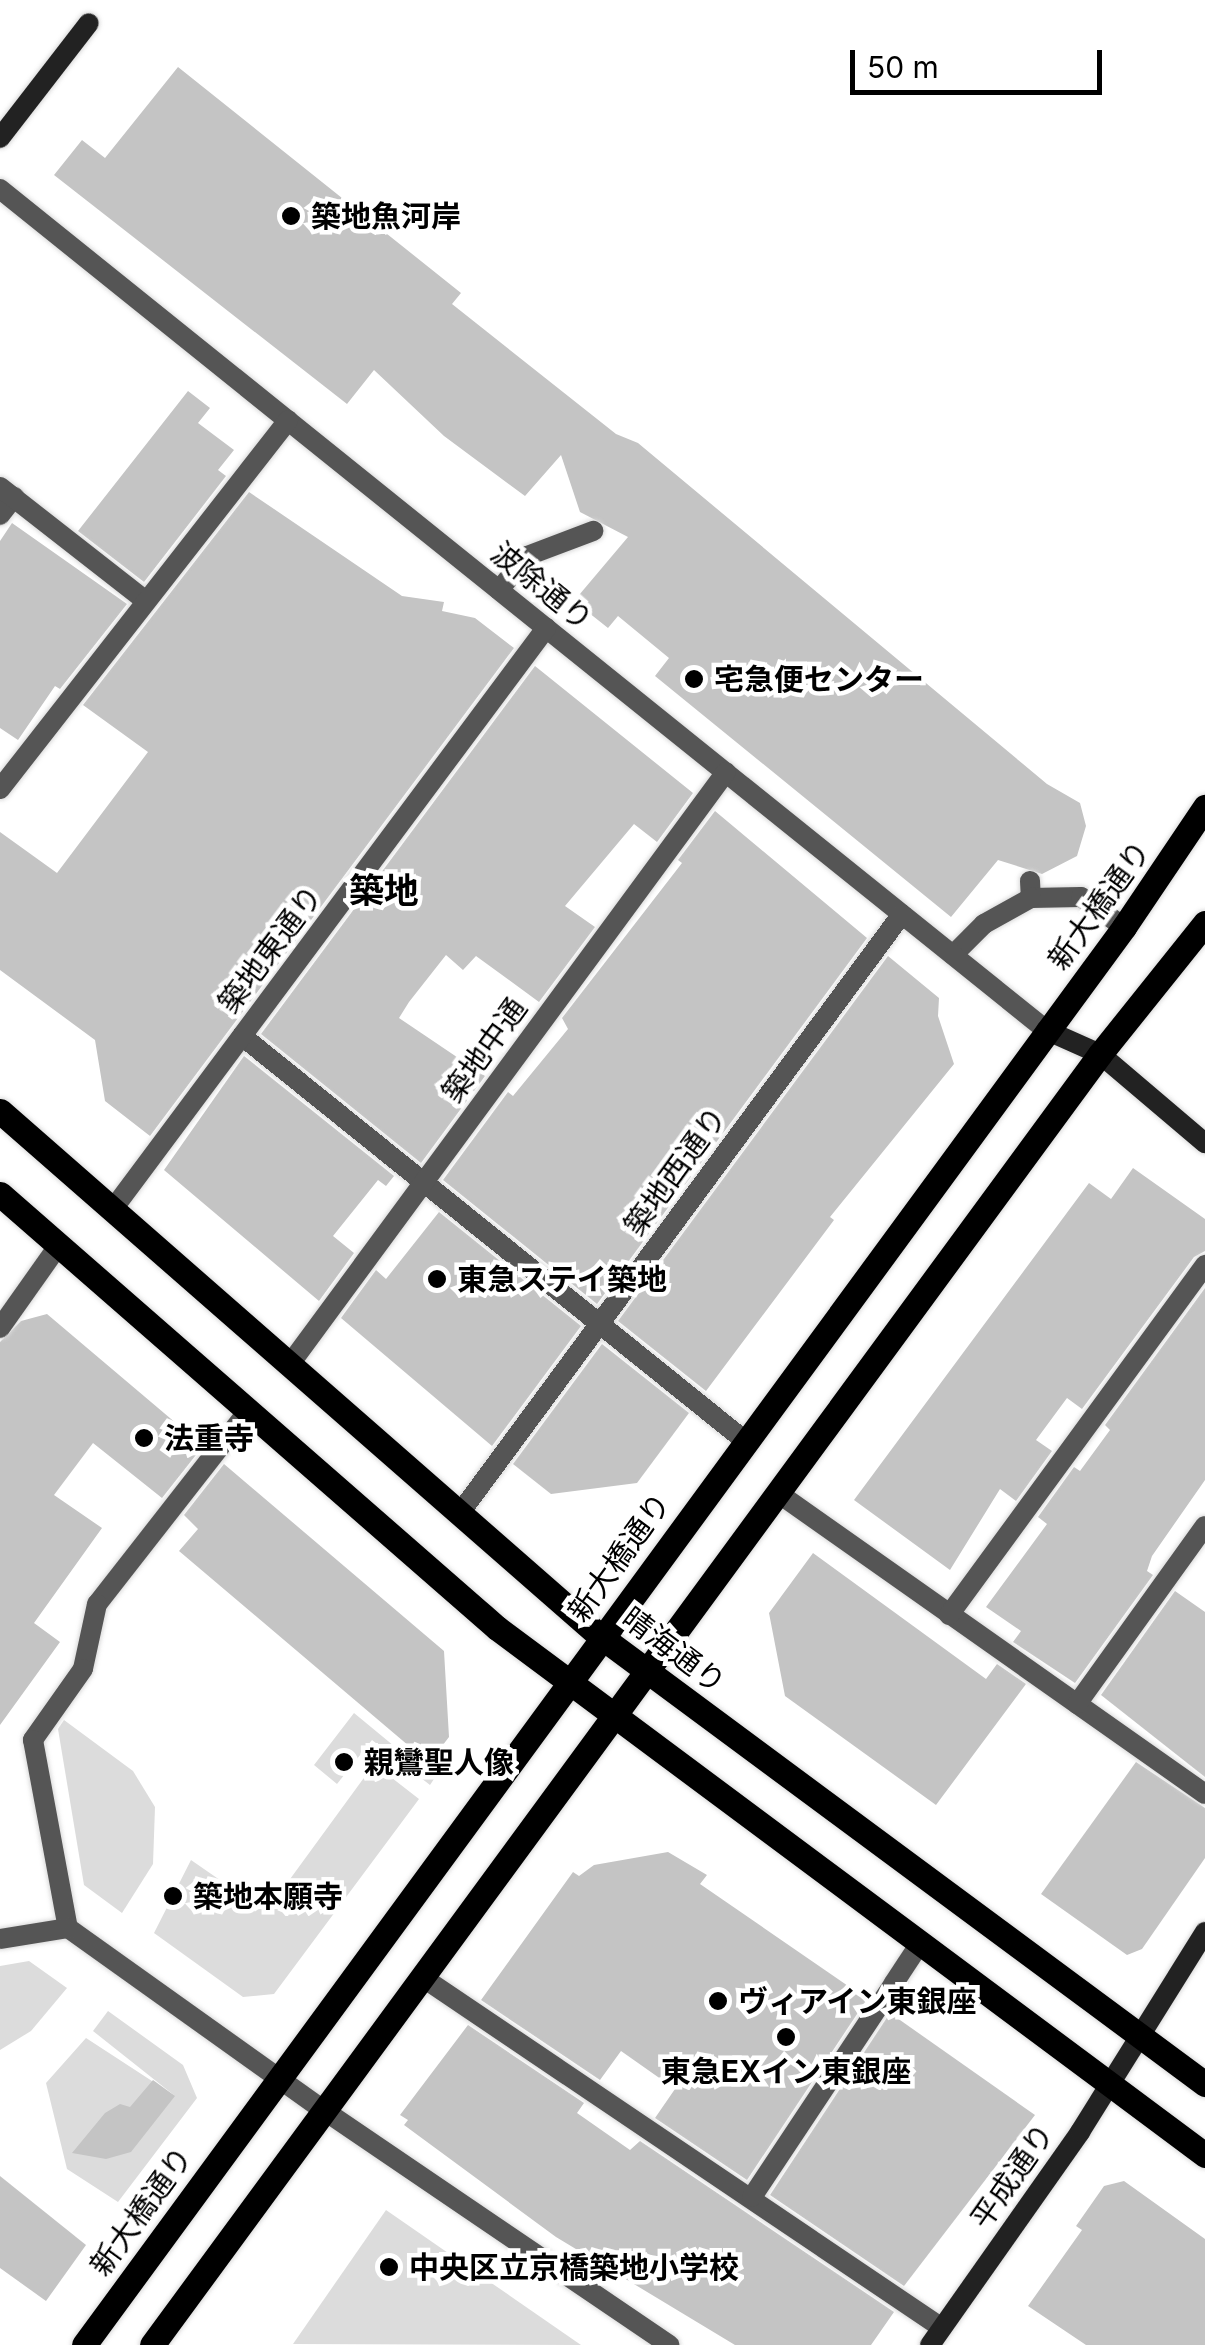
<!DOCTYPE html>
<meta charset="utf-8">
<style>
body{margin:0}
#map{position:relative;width:1205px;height:2345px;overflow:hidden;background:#fff;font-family:Inter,"Noto Sans JP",sans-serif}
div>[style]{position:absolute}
.green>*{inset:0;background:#dcdcdc}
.building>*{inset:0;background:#c4c4c4}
.roads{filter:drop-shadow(0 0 2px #dbdbdb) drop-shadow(0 0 2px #dbdbdb)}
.lane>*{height:20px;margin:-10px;padding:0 10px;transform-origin:10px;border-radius:10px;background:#555}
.street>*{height:20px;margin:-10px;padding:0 10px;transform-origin:10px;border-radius:10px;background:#555}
.secondary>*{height:20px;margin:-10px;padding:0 10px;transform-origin:10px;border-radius:10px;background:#222}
.primary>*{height:25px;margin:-12.5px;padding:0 12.5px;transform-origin:12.5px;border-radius:12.5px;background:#000}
.dots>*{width:28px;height:28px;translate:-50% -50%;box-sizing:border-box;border:5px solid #fff;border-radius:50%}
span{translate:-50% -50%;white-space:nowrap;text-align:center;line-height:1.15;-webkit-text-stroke:9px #fff;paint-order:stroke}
.poi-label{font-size:30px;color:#000;font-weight:700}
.left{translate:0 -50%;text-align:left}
.street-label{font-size:30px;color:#000}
.quarter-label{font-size:35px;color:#000;font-weight:700}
.scale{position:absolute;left:850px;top:50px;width:252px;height:45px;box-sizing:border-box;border:5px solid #000;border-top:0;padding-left:12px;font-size:30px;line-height:35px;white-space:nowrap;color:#000;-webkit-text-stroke:8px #fff;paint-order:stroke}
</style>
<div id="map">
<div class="green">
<div style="clip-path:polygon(354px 1713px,434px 1779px,430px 1785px,372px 1740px,337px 1784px,314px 1765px)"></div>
<div style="clip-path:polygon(64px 1720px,133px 1771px,155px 1807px,153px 1864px,122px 1913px,84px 1885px,58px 1729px)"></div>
<div style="clip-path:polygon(374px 1764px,419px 1799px,274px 1994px,243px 1997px,154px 1933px,191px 1860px,266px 1912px)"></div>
<div style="clip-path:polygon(29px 1961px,67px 1988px,31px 2031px,0 2050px,0 1966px)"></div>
<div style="clip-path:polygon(108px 2011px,183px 2065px,197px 2098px,118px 2202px,67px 2169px,46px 2083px,86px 2038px,175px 2096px,93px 2031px)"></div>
<div style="clip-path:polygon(386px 2210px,581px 2345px,293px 2344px)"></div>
</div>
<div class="building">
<div style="clip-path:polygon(178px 67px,461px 293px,452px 304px,616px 434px,638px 443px,1047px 784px,1080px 803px,1086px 826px,1077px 856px,1042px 874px,998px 860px,951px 917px,655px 676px,669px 658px,618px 616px,608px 628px,574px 601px,628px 537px,580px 512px,561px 455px,525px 496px,444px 436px,374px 370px,347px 404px,54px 175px,82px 140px,105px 158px)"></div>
<div style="clip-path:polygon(188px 391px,210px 408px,198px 423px,234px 450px,218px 470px,226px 476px,144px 582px,78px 531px)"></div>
<div style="clip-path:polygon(249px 492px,402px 596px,444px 602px,442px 611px,475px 618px,514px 648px,150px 1136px,105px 1101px,95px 1040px,0 970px,0 832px,57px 873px,148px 752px,83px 705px)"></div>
<div style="clip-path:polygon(12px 523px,127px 604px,60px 689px,55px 686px,18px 740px,0 728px,0 541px)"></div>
<div style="clip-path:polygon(535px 666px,693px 793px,657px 842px,634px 824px,565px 906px,595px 927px,539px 1002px,476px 956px,463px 970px,446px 955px,409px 1002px,399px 1018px,485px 1076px,421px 1163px,261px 1034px)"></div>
<div style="clip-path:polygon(715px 811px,867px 938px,597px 1304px,443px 1180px,508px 1092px,513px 1096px,568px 1029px,562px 1018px,682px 863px,678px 860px)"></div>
<div style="clip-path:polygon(888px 956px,939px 998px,938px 1016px,954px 1064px,830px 1217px,834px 1220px,706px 1391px,618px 1321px)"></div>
<div style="clip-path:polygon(244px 1056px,394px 1176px,386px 1186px,378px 1180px,333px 1236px,354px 1253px,319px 1301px,164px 1170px)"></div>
<div style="clip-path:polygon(1133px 1168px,1205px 1219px,1205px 1251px,1194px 1257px,1082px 1409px,1067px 1398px,1036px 1440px,1052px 1451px,1016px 1501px,1000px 1489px,950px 1570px,854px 1500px,1089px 1183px,1111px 1199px)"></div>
<div style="clip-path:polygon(439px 1212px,581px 1326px,492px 1446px,341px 1318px,376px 1270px,386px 1279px)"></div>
<div style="clip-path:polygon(1205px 1288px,1205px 1480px,1152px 1556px,1147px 1571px,1153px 1575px,1075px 1683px,1013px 1642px,1021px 1631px,986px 1607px,1047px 1524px,1038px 1517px,1074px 1467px,1080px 1471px,1110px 1430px,1105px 1425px)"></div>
<div style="clip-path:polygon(47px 1314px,203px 1446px,162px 1498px,93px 1443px,54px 1495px,102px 1528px,34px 1623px,60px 1642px,0 1725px,0 1342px,21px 1321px)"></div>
<div style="clip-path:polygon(602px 1344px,689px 1413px,637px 1483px,551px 1494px,513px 1464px)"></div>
<div style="clip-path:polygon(224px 1464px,444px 1651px,449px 1737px,429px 1763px,179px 1551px,198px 1529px,184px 1515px)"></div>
<div style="clip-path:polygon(813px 1553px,986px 1679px,997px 1664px,1026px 1684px,936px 1805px,785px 1696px,769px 1613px)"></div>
<div style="clip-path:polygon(1175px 1591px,1205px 1612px,1205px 1777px,1101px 1695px)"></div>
<div style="clip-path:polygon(1136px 1762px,1205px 1808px,1205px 1858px,1142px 1949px,1127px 1955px,1041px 1894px)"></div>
<div style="clip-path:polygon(668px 1852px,707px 1875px,700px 1884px,867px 1999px,747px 2180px,655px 2118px,675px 2089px,621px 2051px,600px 2080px,481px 2000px,573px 1872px,579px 1876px,594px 1865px)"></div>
<div style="clip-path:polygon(890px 2013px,1035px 2115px,904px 2286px,770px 2195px)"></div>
<div style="clip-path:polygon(468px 2025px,584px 2103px,577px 2113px,630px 2150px,640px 2141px,894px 2312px,871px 2345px,735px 2345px,556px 2237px,404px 2125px,408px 2120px,400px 2115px)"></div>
<div style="clip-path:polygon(153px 2080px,175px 2096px,131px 2152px,106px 2159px,72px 2153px,105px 2113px,120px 2104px,130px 2107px)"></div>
<div style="clip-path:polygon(0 2176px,86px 2245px,46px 2301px,0 2268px)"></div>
<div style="clip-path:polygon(1124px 2181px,1205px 2239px,1205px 2345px,1086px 2345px,1028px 2306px,1082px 2230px,1076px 2226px,1104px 2186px)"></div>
</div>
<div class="roads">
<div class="lane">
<div style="left:0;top:515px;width:23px;rotate:-52deg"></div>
<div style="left:499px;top:590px;width:44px;rotate:-50.5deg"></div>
<div style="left:527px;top:556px;width:71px;rotate:-20.7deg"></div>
<div style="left:1030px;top:881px;width:17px;rotate:87deg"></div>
<div style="left:1031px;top:898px;width:50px;rotate:-1.1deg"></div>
<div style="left:1081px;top:897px;width:52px;rotate:34.9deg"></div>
<div style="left:953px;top:955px;width:44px;rotate:-45deg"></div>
<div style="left:984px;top:924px;width:54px;rotate:-29deg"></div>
<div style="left:0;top:1328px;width:100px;rotate:-54.7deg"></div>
<div style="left:248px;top:1411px;width:245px;rotate:128deg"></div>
<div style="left:97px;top:1604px;width:66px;rotate:102.2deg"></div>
<div style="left:83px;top:1669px;width:87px;rotate:125.2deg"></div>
<div style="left:33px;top:1740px;width:191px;rotate:79.5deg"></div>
<div style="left:68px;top:1928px;width:312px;rotate:35.5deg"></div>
<div style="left:0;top:1939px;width:69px;rotate:-9.2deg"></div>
<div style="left:422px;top:1977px;width:627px;rotate:34.02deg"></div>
<div style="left:752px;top:2197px;width:257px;rotate:-56.4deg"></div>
</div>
<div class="street">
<div style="left:0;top:189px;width:1342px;rotate:38.8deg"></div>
<div style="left:0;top:487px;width:185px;rotate:38deg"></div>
<div style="left:0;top:789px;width:468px;rotate:-52deg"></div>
<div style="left:242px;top:1036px;width:644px;rotate:38.83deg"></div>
<div style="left:113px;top:1209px;width:725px;rotate:-53.3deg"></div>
<div style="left:290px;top:1364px;width:735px;rotate:-53.63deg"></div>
<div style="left:778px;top:1493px;width:522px;rotate:35.18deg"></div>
<div style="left:460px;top:1513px;width:744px;rotate:-53.58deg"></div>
<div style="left:949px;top:1615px;width:434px;rotate:-53.8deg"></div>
<div style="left:1077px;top:1704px;width:219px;rotate:-54.3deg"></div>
<div style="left:894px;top:1983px;width:45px;rotate:-56.7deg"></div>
<div style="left:322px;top:2109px;width:420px;rotate:34.2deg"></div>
</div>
<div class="secondary">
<div style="left:0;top:138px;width:145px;rotate:-52.3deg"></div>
<div style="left:1046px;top:1030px;width:59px;rotate:24deg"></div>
<div style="left:1100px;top:1054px;width:138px;rotate:40.3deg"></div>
<div style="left:930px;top:2345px;width:261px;rotate:-54.8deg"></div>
<div style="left:1080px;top:2132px;width:236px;rotate:-58deg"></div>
</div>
<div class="primary">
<div style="left:0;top:1111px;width:797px;rotate:41.19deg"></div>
<div style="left:600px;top:1636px;width:753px;rotate:36.52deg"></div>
<div style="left:0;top:1194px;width:660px;rotate:41.13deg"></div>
<div style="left:497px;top:1628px;width:883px;rotate:36.66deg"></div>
<div style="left:84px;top:2345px;width:1759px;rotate:-53.74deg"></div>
<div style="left:1124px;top:927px;width:145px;rotate:-56deg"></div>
<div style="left:152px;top:2345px;width:1602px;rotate:-53.71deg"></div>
<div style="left:1100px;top:1054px;width:168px;rotate:-51.3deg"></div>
</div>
</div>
<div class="dots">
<div style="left:291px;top:216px;background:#000"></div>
<div style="left:694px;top:679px;background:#000"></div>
<div style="left:437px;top:1279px;background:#000"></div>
<div style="left:144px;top:1438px;background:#000"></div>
<div style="left:344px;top:1762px;background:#000"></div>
<div style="left:173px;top:1896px;background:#000"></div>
<div style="left:718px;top:2001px;background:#000"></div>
<div style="left:786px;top:2037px;background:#000"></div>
<div style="left:389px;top:2267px;background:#000"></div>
</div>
<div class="poi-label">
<span class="left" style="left:311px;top:216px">築地魚河岸</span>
<span class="left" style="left:714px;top:679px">宅急便センター</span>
<span class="left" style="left:457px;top:1279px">東急ステイ築地</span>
<span class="left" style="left:164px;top:1438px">法重寺</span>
<span class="left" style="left:364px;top:1762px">親鸞聖人像</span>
<span class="left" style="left:193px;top:1896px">築地本願寺</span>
<span class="left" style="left:738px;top:2001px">ヴィアイン東銀座</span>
<span style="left:786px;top:2071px">東急EXイン東銀座</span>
<span class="left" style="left:409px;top:2267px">中央区立京橋築地小学校</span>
</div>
<div class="street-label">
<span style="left:542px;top:586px;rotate:39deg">波除通り</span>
<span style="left:1099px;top:905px;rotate:-54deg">新大橋通り</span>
<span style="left:270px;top:949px;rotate:-53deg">築地東通り</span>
<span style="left:484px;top:1050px;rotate:-54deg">築地中通</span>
<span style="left:675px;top:1171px;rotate:-54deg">築地西通り</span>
<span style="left:619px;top:1557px;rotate:-54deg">新大橋通り</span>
<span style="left:674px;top:1650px;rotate:37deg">晴海通り</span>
<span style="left:1012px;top:2176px;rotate:-55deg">平成通り</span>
<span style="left:141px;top:2211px;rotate:-54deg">新大橋通り</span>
</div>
<div class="quarter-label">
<span style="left:384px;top:890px">築地</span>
</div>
<div class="scale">50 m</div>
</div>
